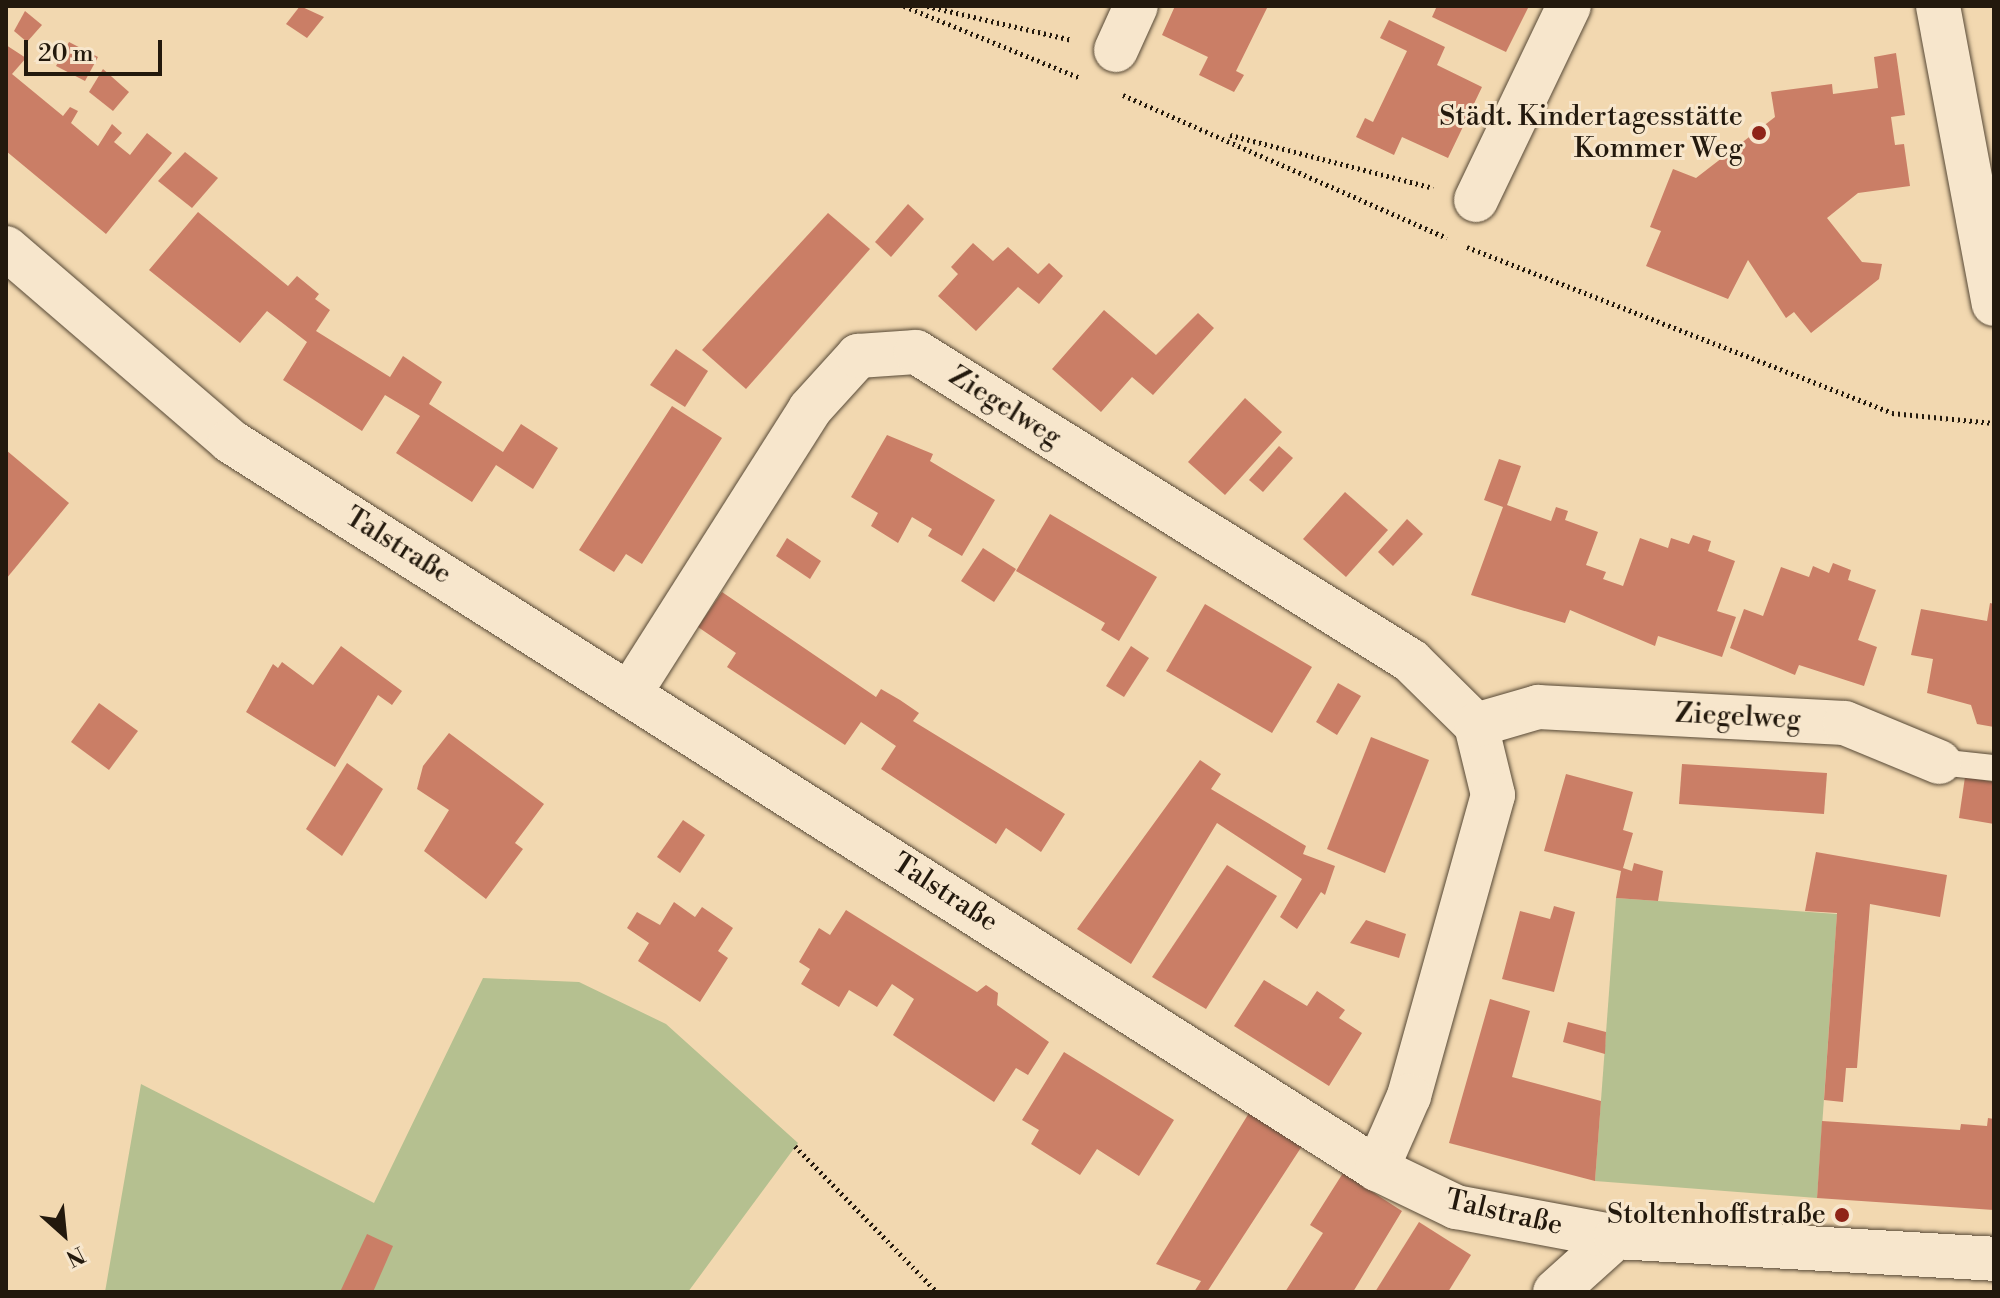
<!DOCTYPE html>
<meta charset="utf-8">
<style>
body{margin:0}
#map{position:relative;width:2000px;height:1298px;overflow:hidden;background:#f2d8b0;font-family:"Libre Bodoni",serif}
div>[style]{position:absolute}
.green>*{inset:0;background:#b5c090}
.building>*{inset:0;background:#ca7e66}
.path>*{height:5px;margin-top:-2.5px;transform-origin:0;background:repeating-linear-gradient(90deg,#23190d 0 2px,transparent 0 6px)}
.roads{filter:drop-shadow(0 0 2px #574936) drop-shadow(0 0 2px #574936)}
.service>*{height:26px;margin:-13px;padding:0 13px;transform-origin:13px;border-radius:13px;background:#f7e6cc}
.minor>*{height:44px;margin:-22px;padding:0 22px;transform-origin:22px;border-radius:22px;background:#f7e6cc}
.tertiary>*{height:44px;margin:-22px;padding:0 22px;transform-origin:22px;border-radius:22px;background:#f7e6cc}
.dots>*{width:22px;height:22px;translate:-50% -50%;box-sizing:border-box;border:4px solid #f7e6cc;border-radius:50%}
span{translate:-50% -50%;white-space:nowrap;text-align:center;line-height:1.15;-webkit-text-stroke:6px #f7e6cc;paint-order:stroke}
.poi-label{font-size:28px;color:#23190d}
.right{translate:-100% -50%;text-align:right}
.street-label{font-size:28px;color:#23190d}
.frame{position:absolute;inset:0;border:8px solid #23190d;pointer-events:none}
.north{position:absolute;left:24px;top:1194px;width:80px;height:80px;-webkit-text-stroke:6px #f7e6cc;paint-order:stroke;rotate:153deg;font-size:22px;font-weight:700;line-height:32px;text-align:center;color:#23190d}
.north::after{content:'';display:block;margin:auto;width:28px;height:36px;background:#23190d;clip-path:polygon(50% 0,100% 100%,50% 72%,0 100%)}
.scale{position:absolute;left:24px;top:40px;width:138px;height:36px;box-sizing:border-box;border:4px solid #23190d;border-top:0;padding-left:10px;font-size:24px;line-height:28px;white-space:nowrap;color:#23190d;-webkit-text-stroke:6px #f7e6cc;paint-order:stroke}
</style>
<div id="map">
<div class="green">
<div style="clip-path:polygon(1616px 898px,1837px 914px,1817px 1198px,1595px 1181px)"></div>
<div style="clip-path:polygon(483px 978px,579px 982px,666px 1024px,798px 1143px,688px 1292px,105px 1292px,141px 1084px,374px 1203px)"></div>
</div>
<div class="building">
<div style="clip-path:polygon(300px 6px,324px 17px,307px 38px,286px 24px)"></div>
<div style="clip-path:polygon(1175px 6px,1268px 6px,1236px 71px,1244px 75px,1234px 92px,1199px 75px,1208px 57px,1162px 35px)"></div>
<div style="clip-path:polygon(1437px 6px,1529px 6px,1506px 52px,1432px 17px)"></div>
<div style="clip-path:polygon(25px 11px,42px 25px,27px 42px,14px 31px)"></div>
<div style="clip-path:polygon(1389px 20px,1445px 47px,1437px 65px,1482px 87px,1448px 158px,1402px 137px,1394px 155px,1356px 137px,1365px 118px,1373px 122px,1407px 51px,1380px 38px)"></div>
<div style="clip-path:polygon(69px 42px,98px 57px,85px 81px,56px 66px)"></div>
<div style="clip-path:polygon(6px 45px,26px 58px,12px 74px,63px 116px,70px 107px,78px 111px,71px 123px,98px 146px,112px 124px,122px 133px,114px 142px,130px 155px,147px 133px,172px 153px,106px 234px,6px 151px)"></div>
<div style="clip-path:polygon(1896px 53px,1905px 115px,1891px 117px,1895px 145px,1904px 144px,1910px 186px,1858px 193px,1827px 218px,1862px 262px,1882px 264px,1879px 279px,1811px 333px,1794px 312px,1786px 318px,1748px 260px,1728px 299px,1646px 266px,1661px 231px,1650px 227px,1673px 169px,1696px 178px,1775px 117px,1771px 92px,1832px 84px,1833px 94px,1878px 88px,1874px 57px)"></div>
<div style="clip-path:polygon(103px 69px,129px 92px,113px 111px,89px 92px)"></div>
<div style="clip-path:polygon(185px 152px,218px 178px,192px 208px,158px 181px)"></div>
<div style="clip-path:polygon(908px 204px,924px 219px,891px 257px,875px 242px)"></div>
<div style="clip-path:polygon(198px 212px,288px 286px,297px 276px,319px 294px,315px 299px,330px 310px,316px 331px,390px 377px,403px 356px,442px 382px,429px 404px,503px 452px,521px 424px,558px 448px,533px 489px,496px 465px,472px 502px,396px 453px,420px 416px,385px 395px,362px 431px,283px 380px,307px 342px,267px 311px,240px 343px,149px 270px)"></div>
<div style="clip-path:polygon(828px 213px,870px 249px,746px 389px,702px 350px)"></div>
<div style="clip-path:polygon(973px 243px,993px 261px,1008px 247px,1038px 274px,1049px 263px,1063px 276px,1039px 304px,1018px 287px,976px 331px,938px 296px,958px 274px,951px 267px)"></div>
<div style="clip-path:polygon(1104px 310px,1156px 355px,1198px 313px,1214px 328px,1153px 395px,1132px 377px,1101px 412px,1052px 369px)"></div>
<div style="clip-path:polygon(676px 349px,708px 371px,685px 407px,650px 385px)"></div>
<div style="clip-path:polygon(1245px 398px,1282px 432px,1225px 495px,1188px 462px)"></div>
<div style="clip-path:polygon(672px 406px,722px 438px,642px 564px,626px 554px,614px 572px,579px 550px)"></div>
<div style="clip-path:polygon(887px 435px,933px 454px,930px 461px,995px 500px,962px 556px,928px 536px,932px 529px,912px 517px,898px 543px,871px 526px,878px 513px,851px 497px)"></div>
<div style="clip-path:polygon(1279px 446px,1293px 458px,1263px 492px,1249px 480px)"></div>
<div style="clip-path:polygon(6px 450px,69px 503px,6px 579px)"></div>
<div style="clip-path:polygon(1499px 459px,1521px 466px,1507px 505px,1551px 521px,1556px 507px,1568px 511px,1565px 520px,1598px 532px,1586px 565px,1606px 572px,1603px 579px,1623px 586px,1640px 538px,1668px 548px,1671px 538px,1689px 544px,1693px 535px,1711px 541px,1708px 551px,1735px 561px,1717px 611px,1736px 617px,1722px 657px,1658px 636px,1655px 646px,1570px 610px,1565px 623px,1471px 595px,1503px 507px,1484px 500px)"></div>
<div style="clip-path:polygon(1345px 492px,1388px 530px,1346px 577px,1303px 539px)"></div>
<div style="clip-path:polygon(1050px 514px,1157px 577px,1119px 641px,1101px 630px,1105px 623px,1016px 571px)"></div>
<div style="clip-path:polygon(1407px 519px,1423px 534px,1393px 566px,1378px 552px)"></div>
<div style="clip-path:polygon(787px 538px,821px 561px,810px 579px,776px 556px)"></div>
<div style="clip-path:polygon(983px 548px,1016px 569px,994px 602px,961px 581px)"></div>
<div style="clip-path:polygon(1833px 563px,1851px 570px,1848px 580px,1876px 590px,1858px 640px,1877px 647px,1864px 686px,1799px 665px,1795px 675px,1730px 648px,1744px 609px,1763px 616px,1781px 567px,1809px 577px,1813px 566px,1829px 573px)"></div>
<div style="clip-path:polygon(722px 592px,876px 697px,881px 689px,900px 700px,919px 713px,913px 721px,1065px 814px,1041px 852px,1006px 828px,996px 844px,881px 769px,896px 746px,861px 722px,845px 745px,727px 667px,736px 653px,698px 627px)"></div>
<div style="clip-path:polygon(1990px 603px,1994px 604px,1994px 727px,1977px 724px,1971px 705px,1927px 693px,1933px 659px,1911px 655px,1921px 609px,1987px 621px)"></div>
<div style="clip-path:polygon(1205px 604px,1312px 667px,1272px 733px,1166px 671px)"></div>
<div style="clip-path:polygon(341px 646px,402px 691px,392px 705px,378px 695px,335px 767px,246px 712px,273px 664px,278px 668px,282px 662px,313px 685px)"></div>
<div style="clip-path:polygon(1131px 646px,1149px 658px,1124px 697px,1106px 686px)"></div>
<div style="clip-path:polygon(1338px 683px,1361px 696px,1337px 735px,1316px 722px)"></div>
<div style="clip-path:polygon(99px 703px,138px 731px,109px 770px,71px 742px)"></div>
<div style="clip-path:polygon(449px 733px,544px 804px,515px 843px,523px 849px,486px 899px,424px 851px,449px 810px,417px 789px,423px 766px)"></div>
<div style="clip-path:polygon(1371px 737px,1429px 760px,1385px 873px,1327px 849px)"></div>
<div style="clip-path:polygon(1200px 760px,1221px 774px,1211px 789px,1306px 846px,1303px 854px,1335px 866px,1325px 895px,1321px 892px,1297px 929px,1280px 917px,1302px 879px,1217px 823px,1131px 964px,1077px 929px)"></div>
<div style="clip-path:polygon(347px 763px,383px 789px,342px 856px,306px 829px)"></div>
<div style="clip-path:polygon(1682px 764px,1827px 773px,1824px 814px,1679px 804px)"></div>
<div style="clip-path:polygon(1566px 774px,1633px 792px,1623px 830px,1633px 833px,1623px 868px,1632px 871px,1634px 863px,1663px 871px,1658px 901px,1616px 898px,1621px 871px,1544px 851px)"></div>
<div style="clip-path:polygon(1965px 777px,1994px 782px,1994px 824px,1959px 818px)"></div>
<div style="clip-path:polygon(683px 820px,705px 835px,680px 873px,657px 857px)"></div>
<div style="clip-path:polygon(1816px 852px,1947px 875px,1940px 917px,1870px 904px,1857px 1068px,1846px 1068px,1843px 1102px,1824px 1100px,1837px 913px,1805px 911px)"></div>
<div style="clip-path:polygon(1227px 865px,1277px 896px,1206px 1009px,1152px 977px)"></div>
<div style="clip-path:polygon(674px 902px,695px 917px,702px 907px,733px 928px,718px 951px,728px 958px,700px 1002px,638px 961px,649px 943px,627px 928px,637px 912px,660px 925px)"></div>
<div style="clip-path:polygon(1554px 906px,1575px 912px,1554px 992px,1502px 979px,1520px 911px,1550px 919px)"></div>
<div style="clip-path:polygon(846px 910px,977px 992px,986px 985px,998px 993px,997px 1005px,1049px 1042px,1028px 1075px,1016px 1068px,994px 1102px,893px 1035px,914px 999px,892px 984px,877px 1007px,849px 990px,839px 1007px,801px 984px,810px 969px,799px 962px,819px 928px,830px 935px)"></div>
<div style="clip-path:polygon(1366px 920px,1406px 934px,1399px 958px,1350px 943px)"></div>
<div style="clip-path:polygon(1264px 980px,1307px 1006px,1317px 991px,1345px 1010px,1339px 1018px,1362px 1033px,1329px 1086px,1234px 1026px)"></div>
<div style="clip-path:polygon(1490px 999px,1530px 1011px,1512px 1077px,1601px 1101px,1595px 1181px,1449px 1143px)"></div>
<div style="clip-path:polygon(1568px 1022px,1606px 1032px,1605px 1054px,1563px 1042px)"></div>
<div style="clip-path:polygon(1064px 1052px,1174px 1120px,1139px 1176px,1097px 1149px,1080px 1175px,1031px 1144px,1039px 1130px,1022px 1120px)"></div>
<div style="clip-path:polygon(1249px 1113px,1302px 1146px,1207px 1292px,1194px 1292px,1201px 1281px,1156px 1264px)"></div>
<div style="clip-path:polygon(1988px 1118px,1994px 1119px,1994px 1210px,1817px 1198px,1822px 1121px,1960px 1130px,1961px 1124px,1987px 1126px)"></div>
<div style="clip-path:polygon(1343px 1173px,1402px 1211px,1353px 1292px,1285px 1292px,1323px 1233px,1310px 1225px)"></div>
<div style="clip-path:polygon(1419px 1222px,1471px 1255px,1448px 1292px,1375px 1292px)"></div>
<div style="clip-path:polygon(367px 1234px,393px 1246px,373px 1292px,340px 1292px)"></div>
</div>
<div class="path">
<div style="left:904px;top:6px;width:190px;rotate:22.2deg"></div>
<div style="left:927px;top:6px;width:149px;rotate:13.2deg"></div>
<div style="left:1123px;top:95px;width:354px;rotate:23.8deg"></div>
<div style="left:1230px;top:135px;width:210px;rotate:14.6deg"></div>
<div style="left:1467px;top:247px;width:456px;rotate:21.3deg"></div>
<div style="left:1892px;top:413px;width:102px;rotate:5.6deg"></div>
<div style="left:795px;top:1146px;width:204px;rotate:45.8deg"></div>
</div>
<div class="roads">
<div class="service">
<div style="left:1939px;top:762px;width:55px;rotate:6.2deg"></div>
</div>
<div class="minor">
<div style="left:1938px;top:6px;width:303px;rotate:79.4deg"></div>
<div style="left:1116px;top:50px;width:48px;rotate:-65.6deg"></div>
<div style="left:1476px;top:200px;width:215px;rotate:-64.4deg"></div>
<div style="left:630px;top:693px;width:336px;rotate:-57.6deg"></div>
<div style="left:810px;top:409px;width:72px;rotate:-47.8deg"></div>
<div style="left:858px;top:356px;width:58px;rotate:-3.9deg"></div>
<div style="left:916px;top:352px;width:584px;rotate:31.97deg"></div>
<div style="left:1411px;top:661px;width:91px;rotate:44.6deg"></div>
<div style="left:1476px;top:725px;width:72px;rotate:76.3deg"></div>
<div style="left:1493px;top:795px;width:313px;rotate:105.6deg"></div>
<div style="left:1409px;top:1096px;width:80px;rotate:113.7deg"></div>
<div style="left:1476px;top:725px;width:65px;rotate:-16.2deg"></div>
<div style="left:1538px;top:707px;width:307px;rotate:3deg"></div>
<div style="left:1845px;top:723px;width:102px;rotate:22.5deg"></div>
<div style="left:1555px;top:1292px;width:82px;rotate:-42deg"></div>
</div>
<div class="tertiary">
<div style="left:6px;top:248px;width:296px;rotate:40.7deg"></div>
<div style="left:230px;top:441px;width:1359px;rotate:32.4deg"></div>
<div style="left:1377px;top:1169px;width:88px;rotate:25.7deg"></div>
<div style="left:1456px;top:1207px;width:163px;rotate:10.6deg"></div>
<div style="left:1616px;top:1237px;width:379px;rotate:3.3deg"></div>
</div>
</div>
<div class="dots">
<div style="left:1759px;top:133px;background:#8f2418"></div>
<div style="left:1842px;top:1215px;background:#8f2418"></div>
</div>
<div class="poi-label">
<span class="right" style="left:1743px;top:133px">Städt. Kindertagesstätte<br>Kommer Weg</span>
<span class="right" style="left:1826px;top:1215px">Stoltenhoffstraße</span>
</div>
<div class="street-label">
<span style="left:1005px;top:407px;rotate:32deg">Ziegelweg</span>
<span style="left:398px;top:546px;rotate:32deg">Talstraße</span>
<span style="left:1738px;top:717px;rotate:3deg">Ziegelweg</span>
<span style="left:945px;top:893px;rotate:33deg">Talstraße</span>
<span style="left:1504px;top:1213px;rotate:13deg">Talstraße</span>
</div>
<div class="frame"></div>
<div class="north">N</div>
<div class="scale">20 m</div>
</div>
